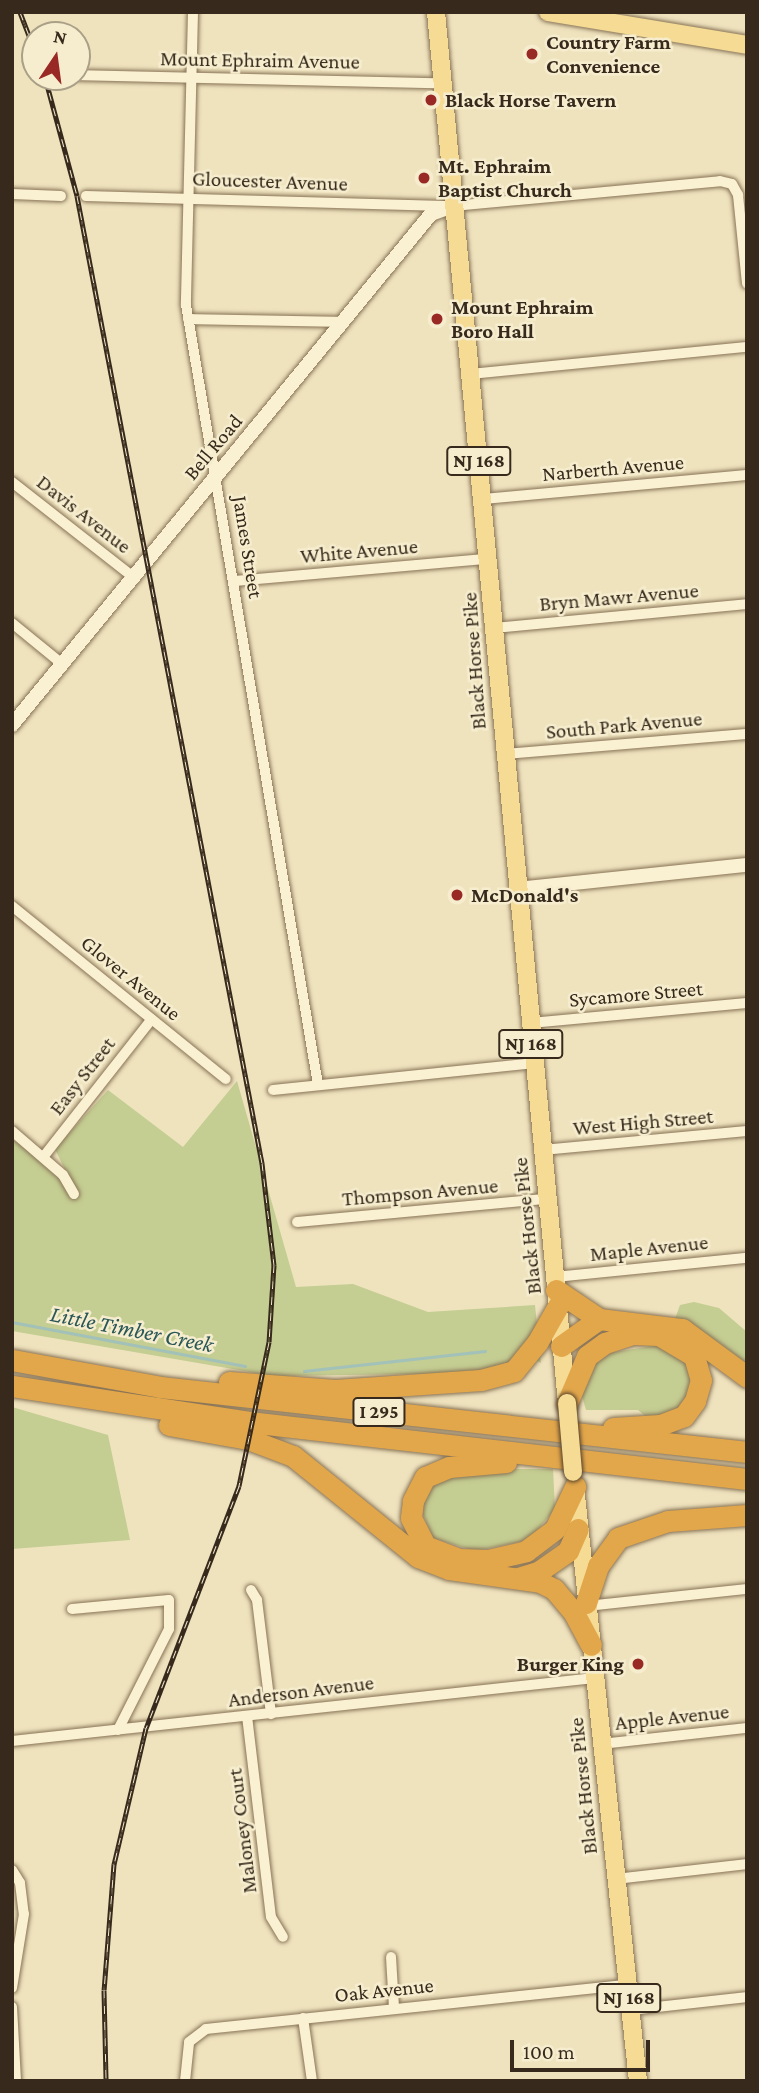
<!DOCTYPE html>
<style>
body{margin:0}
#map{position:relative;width:759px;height:2093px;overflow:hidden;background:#efe3be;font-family:"Crimson Pro",serif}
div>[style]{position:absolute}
.green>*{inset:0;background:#c4cd92}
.stream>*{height:2.5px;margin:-1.25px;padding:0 1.25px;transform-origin:1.25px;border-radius:1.25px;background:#a2c1b9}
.roads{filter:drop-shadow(0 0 2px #887356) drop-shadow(0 0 2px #887356)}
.minor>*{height:10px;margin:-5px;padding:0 5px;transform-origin:5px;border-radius:5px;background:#faf0d2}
.tertiary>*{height:14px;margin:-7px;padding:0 7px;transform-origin:7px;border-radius:7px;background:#faf0d2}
.primary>*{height:18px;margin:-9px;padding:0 9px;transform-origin:9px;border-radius:9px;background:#f5db94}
.motorway>*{height:21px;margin:-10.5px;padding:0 10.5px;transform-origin:10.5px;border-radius:10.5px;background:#e3a74b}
.rail>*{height:5px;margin-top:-2.5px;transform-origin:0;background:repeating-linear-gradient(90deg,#f6edce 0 8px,#372a1c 0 16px);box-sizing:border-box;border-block:2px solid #372a1c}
.bridges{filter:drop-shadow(0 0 2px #55412b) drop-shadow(0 0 2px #55412b)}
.primary-bridge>*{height:18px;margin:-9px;padding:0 9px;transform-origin:9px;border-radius:9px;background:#f5db94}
.dots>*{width:19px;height:19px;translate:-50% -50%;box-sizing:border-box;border:4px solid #f6edce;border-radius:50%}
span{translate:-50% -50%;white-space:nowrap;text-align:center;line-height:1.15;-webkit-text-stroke:5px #f6edce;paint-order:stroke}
.shield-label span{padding:2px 5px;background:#f6edce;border:2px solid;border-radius:5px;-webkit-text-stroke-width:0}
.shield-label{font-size:19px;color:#372a1c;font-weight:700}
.poi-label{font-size:21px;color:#372a1c;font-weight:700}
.left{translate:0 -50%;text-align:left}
.right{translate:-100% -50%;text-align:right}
.street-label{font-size:21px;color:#372a1c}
.water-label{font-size:23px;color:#2a5757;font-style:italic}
.frame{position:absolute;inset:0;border:14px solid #372a1c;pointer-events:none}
.north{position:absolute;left:21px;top:21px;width:70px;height:70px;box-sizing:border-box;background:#f6edce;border:2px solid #aa9f87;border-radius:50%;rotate:13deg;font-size:19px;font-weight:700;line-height:28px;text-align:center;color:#372a1c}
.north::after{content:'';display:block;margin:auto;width:24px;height:32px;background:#992924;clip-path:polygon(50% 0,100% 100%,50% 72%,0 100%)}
.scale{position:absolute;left:510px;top:2040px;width:140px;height:32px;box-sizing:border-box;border:4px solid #372a1c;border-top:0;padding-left:9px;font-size:21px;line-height:24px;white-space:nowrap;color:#372a1c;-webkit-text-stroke:5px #f6edce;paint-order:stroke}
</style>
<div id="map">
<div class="green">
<div style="clip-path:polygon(237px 1081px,296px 1287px,353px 1284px,428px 1312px,535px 1305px,541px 1363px,527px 1356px,496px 1373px,273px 1376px,12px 1331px,12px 1139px,70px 1180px,55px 1149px,108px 1090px,183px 1147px)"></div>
<div style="clip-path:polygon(694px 1302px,719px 1308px,747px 1332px,747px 1365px,683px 1355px,696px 1377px,692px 1402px,650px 1420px,638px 1410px,586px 1410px,582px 1396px,586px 1373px,601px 1354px,666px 1344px,680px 1305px)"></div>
<div style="clip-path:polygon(12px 1407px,108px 1435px,130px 1540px,12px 1549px)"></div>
<div style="clip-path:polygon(500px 1469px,553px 1469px,555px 1509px,529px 1540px,475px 1551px,433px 1538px,419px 1505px,435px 1480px)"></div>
</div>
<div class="stream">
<div style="left:12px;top:1322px;width:237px;rotate:10.7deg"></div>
<div style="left:304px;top:1371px;width:182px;rotate:-6.3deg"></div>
</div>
<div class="roads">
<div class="minor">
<div style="left:193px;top:12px;width:293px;rotate:91.4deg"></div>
<div style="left:186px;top:305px;width:791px;rotate:80.39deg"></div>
<div style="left:77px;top:75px;width:365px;rotate:1.3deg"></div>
<div style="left:12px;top:194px;width:49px;rotate:2.3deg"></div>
<div style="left:86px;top:196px;width:367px;rotate:1.6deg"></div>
<div style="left:453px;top:206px;width:268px;rotate:-5.3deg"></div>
<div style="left:720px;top:181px;width:12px;rotate:14deg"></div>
<div style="left:732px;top:184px;width:13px;rotate:61deg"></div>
<div style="left:738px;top:195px;width:89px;rotate:84.2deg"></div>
<div style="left:188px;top:319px;width:155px;rotate:1.1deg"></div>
<div style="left:470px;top:374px;width:278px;rotate:-5.6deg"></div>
<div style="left:12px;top:482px;width:152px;rotate:38.1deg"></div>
<div style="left:483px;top:499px;width:265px;rotate:-5.2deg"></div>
<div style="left:234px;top:581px;width:255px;rotate:-5deg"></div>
<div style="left:12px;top:623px;width:63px;rotate:39.2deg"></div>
<div style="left:494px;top:628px;width:254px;rotate:-5.4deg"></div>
<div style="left:504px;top:754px;width:244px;rotate:-4.7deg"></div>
<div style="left:12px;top:906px;width:275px;rotate:39deg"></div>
<div style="left:530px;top:1023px;width:218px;rotate:-5.3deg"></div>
<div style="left:273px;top:1090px;width:261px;rotate:-5.9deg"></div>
<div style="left:12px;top:1131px;width:67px;rotate:40.8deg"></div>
<div style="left:63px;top:1175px;width:22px;rotate:60deg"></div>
<div style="left:542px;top:1150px;width:206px;rotate:-5.3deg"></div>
<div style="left:44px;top:1156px;width:174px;rotate:-51.8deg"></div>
<div style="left:297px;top:1222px;width:251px;rotate:-5.3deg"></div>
<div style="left:555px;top:1277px;width:193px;rotate:-5.7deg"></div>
<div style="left:251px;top:1590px;width:12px;rotate:59deg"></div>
<div style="left:257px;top:1600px;width:115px;rotate:83deg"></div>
<div style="left:587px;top:1606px;width:161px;rotate:-6.1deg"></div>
<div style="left:72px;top:1609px;width:97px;rotate:-5.3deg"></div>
<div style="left:169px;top:1600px;width:29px;rotate:90deg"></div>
<div style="left:169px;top:1629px;width:113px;rotate:116.8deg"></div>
<div style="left:247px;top:1716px;width:202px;rotate:83.2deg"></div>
<div style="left:271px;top:1917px;width:23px;rotate:59deg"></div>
<div style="left:12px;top:1741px;width:586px;rotate:-6.17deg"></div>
<div style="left:601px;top:1744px;width:147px;rotate:-6.3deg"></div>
<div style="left:12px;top:1870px;width:15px;rotate:58deg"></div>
<div style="left:20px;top:1883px;width:31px;rotate:83deg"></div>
<div style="left:24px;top:1914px;width:75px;rotate:99.2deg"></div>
<div style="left:616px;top:1879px;width:132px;rotate:-6.5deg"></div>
<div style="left:391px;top:1957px;width:51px;rotate:86.6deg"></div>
<div style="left:12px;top:2007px;width:74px;rotate:86.9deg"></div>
<div style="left:630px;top:2010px;width:118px;rotate:-6.3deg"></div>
<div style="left:303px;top:2018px;width:64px;rotate:81.9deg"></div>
<div style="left:185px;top:2081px;width:39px;rotate:-84deg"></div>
<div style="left:189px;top:2042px;width:21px;rotate:-37deg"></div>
<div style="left:206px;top:2029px;width:423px;rotate:-6deg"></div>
</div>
<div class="tertiary">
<div style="left:12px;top:725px;width:661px;rotate:-50.65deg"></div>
<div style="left:431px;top:214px;width:23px;rotate:-20deg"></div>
<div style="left:517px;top:889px;width:231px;rotate:-6deg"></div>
</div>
<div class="primary">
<div style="left:436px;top:12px;width:1397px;rotate:84.62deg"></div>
<div style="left:548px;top:12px;width:202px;rotate:9.4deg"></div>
<div style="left:575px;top:1486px;width:598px;rotate:83.96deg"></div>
</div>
<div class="motorway">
<div style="left:556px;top:1290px;width:52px;rotate:34deg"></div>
<div style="left:599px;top:1319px;width:84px;rotate:6.9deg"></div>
<div style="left:682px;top:1329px;width:81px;rotate:36.4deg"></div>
<div style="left:561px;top:1346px;width:47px;rotate:-35.4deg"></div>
<div style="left:12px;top:1360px;width:150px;rotate:10.3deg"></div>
<div style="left:160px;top:1387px;width:591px;rotate:6.32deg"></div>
<div style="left:229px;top:1382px;width:106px;rotate:4.3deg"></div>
<div style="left:335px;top:1390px;width:146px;rotate:-3.9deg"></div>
<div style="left:481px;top:1380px;width:34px;rotate:-15deg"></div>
<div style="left:514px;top:1371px;width:36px;rotate:-51deg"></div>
<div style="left:537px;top:1343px;width:43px;rotate:-60.4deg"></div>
<div style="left:12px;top:1386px;width:240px;rotate:8.6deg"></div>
<div style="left:249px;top:1422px;width:501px;rotate:6.53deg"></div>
<div style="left:567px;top:1403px;width:51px;rotate:-66.9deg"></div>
<div style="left:587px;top:1356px;width:22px;rotate:-36deg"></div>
<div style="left:605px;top:1343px;width:28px;rotate:-18deg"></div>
<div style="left:632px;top:1334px;width:27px;rotate:2deg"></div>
<div style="left:659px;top:1335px;width:41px;rotate:31deg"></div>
<div style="left:694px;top:1356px;width:25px;rotate:74deg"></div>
<div style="left:701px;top:1380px;width:22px;rotate:106deg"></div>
<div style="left:695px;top:1401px;width:19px;rotate:126deg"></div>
<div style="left:684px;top:1416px;width:26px;rotate:159deg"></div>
<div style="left:660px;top:1425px;width:47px;rotate:176.3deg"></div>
<div style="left:169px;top:1425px;width:80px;rotate:10deg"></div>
<div style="left:248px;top:1439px;width:48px;rotate:20.7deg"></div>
<div style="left:293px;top:1456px;width:161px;rotate:38.9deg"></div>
<div style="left:418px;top:1557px;width:33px;rotate:21deg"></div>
<div style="left:449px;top:1569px;width:92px;rotate:8.1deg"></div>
<div style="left:540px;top:1582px;width:16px;rotate:27deg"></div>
<div style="left:554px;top:1589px;width:31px;rotate:50deg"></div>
<div style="left:574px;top:1613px;width:36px;rotate:62deg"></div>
<div style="left:506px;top:1462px;width:57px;rotate:175deg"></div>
<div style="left:449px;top:1467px;width:26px;rotate:157deg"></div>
<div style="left:425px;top:1477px;width:27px;rotate:117deg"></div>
<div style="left:413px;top:1501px;width:17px;rotate:97deg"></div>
<div style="left:411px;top:1518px;width:31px;rotate:63deg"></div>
<div style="left:425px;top:1546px;width:36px;rotate:21deg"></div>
<div style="left:459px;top:1559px;width:29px;rotate:2deg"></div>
<div style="left:488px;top:1560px;width:39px;rotate:-13deg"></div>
<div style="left:526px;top:1551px;width:36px;rotate:-37deg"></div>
<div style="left:555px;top:1529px;width:47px;rotate:-64.5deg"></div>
<div style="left:518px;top:1578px;width:21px;rotate:-17deg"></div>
<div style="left:538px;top:1572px;width:37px;rotate:-35deg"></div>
<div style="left:568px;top:1551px;width:24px;rotate:-66deg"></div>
<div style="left:586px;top:1603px;width:39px;rotate:-72deg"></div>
<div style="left:598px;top:1566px;width:34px;rotate:-54deg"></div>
<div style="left:618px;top:1538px;width:53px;rotate:-18.8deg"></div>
<div style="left:668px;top:1521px;width:79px;rotate:-4.3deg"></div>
</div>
</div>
<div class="rail">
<div style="left:20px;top:12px;width:42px;rotate:69deg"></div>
<div style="left:45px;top:77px;width:123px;rotate:74.9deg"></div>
<div style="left:77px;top:196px;width:985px;rotate:79.17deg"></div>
<div style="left:262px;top:1163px;width:103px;rotate:83.3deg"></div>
<div style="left:274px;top:1265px;width:77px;rotate:93.7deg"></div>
<div style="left:269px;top:1342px;width:147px;rotate:101.8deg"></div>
<div style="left:239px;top:1486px;width:259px;rotate:111deg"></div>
<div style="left:146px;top:1728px;width:140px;rotate:103.2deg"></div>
<div style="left:114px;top:1864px;width:126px;rotate:94.5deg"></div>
<div style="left:104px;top:1990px;width:91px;rotate:88.7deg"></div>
</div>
<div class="bridges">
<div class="primary-bridge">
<div style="left:567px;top:1403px;width:69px;rotate:85deg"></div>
</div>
</div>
<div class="dots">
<div style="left:532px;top:54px;background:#992924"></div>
<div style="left:431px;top:100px;background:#992924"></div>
<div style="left:424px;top:178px;background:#992924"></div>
<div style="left:437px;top:319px;background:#992924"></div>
<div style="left:457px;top:895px;background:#992924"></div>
<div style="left:638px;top:1664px;background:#992924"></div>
</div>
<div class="shield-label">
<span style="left:479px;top:461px">NJ 168</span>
<span style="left:531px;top:1044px">NJ 168</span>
<span style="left:379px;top:1412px">I 295</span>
<span style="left:629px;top:1998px">NJ 168</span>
</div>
<div class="poi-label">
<span class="left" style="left:546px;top:54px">Country Farm<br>Convenience</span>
<span class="left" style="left:445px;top:100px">Black Horse Tavern</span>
<span class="left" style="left:438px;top:178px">Mt. Ephraim<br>Baptist Church</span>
<span class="left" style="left:451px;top:319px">Mount Ephraim<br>Boro Hall</span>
<span class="left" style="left:471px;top:895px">McDonald's</span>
<span class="right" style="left:624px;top:1664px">Burger King</span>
</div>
<div class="street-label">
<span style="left:260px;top:60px;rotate:1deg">Mount Ephraim Avenue</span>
<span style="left:270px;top:181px;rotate:2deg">Gloucester Avenue</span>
<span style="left:213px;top:447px;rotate:-50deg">Bell Road</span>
<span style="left:613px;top:468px;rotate:-5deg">Narberth Avenue</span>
<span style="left:84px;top:514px;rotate:38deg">Davis Avenue</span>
<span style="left:248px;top:547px;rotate:81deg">James Street</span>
<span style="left:359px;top:551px;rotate:-5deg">White Avenue</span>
<span style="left:619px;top:597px;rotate:-5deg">Bryn Mawr Avenue</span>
<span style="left:474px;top:661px;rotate:-94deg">Black Horse Pike</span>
<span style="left:624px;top:725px;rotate:-5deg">South Park Avenue</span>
<span style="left:131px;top:978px;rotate:39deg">Glover Avenue</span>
<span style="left:636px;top:994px;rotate:-5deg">Sycamore Street</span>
<span style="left:82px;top:1076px;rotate:-52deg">Easy Street</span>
<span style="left:643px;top:1122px;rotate:-5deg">West High Street</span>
<span style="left:420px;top:1192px;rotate:-5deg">Thompson Avenue</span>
<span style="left:527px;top:1226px;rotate:-96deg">Black Horse Pike</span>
<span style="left:649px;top:1248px;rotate:-6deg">Maple Avenue</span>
<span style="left:301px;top:1691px;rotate:-7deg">Anderson Avenue</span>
<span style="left:672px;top:1717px;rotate:-6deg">Apple Avenue</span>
<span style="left:583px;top:1786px;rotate:-96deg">Black Horse Pike</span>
<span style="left:242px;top:1831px;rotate:-97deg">Maloney Court</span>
<span style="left:384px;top:1990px;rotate:-6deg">Oak Avenue</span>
</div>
<div class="water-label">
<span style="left:132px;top:1329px;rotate:11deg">Little Timber Creek</span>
</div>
<div class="frame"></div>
<div class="north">N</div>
<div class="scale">100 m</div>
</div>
